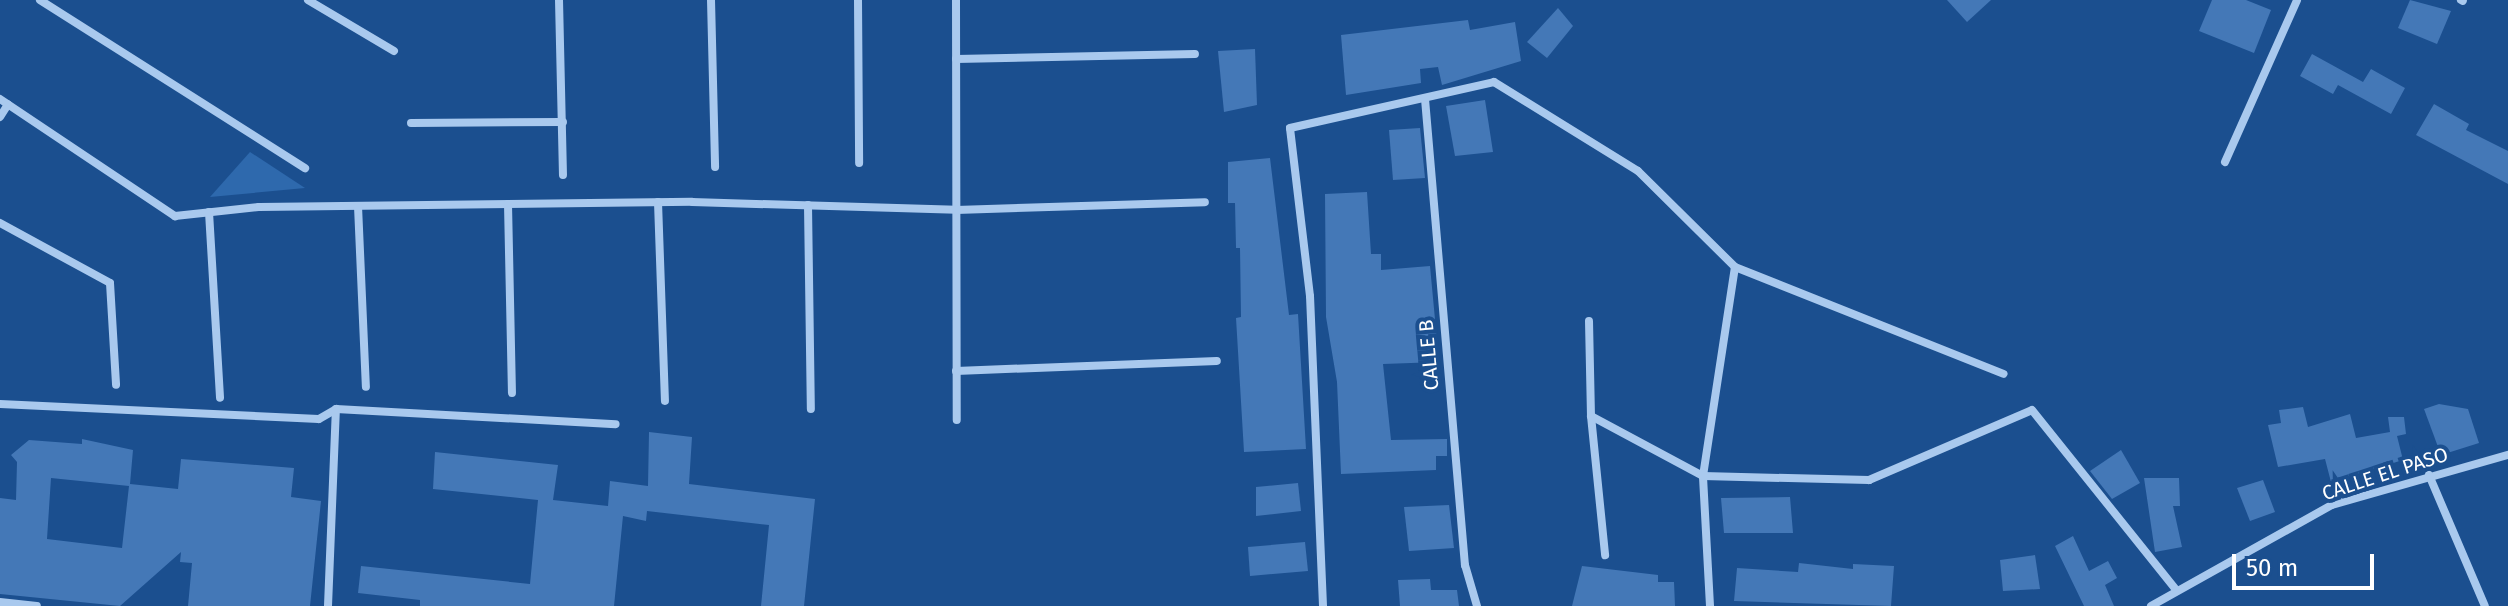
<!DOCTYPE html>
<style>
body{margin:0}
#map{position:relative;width:2508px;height:606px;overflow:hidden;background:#1b4f8f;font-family:"Fira Sans",sans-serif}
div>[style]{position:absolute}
.green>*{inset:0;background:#2e69ad}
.building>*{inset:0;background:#4478b7}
.minor>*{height:8px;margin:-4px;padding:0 4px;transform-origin:4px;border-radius:4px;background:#a9c9ee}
span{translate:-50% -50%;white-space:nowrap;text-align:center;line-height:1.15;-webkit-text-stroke:8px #1b4f8f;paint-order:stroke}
.street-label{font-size:20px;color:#fff}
.scale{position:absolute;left:2232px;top:554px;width:142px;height:36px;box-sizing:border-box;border:4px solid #fff;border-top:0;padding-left:10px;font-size:24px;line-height:28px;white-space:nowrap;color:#fff;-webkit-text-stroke:6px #1b4f8f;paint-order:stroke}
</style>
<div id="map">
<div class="green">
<div style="clip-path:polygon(250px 152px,305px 188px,210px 197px)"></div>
</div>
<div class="building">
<div style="clip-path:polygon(1947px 0,1991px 0,1967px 22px)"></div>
<div style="clip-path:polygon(2212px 0,2246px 0,2271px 10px,2254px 53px,2199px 31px)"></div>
<div style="clip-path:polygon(2410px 0,2451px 11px,2437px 44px,2398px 28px)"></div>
<div style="clip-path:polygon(1558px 8px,1573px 26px,1547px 58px,1527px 42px)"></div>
<div style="clip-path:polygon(1468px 20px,1470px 30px,1515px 22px,1521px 61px,1442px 85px,1438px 67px,1420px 69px,1421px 83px,1346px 95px,1341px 35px)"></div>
<div style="clip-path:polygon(1255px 49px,1257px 105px,1224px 112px,1218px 51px)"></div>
<div style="clip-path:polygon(2312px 54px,2363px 82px,2371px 69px,2405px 88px,2391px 114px,2338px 85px,2333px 94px,2300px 76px)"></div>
<div style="clip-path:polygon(1485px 100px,1493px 152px,1455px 156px,1446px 106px)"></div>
<div style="clip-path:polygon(2434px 104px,2469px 124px,2466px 130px,2508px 151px,2508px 184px,2416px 135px)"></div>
<div style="clip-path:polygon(1420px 128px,1425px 178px,1393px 180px,1389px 130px)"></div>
<div style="clip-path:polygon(1270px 158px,1289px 315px,1298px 314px,1306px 449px,1244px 452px,1236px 318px,1241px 317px,1240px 248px,1236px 248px,1235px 203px,1228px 203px,1228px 162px)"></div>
<div style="clip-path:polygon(1367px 192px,1371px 254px,1381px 254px,1381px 270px,1430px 266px,1439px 362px,1383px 364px,1391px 440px,1447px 439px,1447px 456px,1436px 456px,1436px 470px,1341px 474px,1337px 382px,1326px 317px,1325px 194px)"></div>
<div style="clip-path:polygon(2439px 404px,2468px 409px,2479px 443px,2441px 455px,2424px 409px)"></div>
<div style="clip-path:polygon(2303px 407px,2308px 427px,2350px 414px,2356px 438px,2390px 432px,2388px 417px,2404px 417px,2406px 434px,2397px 436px,2403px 460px,2331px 482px,2325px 459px,2278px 467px,2268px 425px,2281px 423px,2279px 410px)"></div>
<div style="clip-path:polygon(649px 432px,692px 437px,689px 484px,815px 499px,804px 606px,761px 606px,769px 525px,647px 511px,646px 521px,623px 516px,614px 606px,420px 606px,420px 600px,358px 593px,361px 566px,530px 584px,538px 500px,433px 489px,435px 452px,558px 465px,553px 500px,608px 506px,610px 481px,648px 486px)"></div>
<div style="clip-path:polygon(evenodd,82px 439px,133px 450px,130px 484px,178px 489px,181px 459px,294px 468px,291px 497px,321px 501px,310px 606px,188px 606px,192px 563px,180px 562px,181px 552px,120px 606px,0 594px,0 498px,16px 500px,17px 462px,11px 455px,29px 440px,82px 444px,82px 439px,51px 478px,129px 486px,122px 548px,47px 539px,51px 478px)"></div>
<div style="clip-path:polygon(2121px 450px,2140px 483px,2112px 499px,2090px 471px)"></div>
<div style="clip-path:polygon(2144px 478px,2179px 478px,2180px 506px,2173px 506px,2182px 547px,2155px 552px)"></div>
<div style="clip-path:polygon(2263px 480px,2275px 512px,2250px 521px,2237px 488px)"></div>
<div style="clip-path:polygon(1298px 483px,1301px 511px,1256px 516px,1256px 487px)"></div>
<div style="clip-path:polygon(1790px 497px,1793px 533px,1724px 533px,1721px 498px)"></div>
<div style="clip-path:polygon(1449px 505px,1454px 548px,1409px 551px,1404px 507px)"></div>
<div style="clip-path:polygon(2073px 536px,2089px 571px,2108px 561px,2117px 578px,2105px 585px,2114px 606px,2084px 606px,2055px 546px)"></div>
<div style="clip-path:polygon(1305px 542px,1308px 571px,1250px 576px,1248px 547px)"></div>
<div style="clip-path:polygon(2035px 555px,2040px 589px,2003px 591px,2000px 560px)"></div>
<div style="clip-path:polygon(1799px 563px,1853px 569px,1853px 564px,1894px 566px,1891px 606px,1734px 601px,1737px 568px,1798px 572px)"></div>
<div style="clip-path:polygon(1582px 566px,1658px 575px,1658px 582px,1674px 582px,1675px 606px,1572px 606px)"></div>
<div style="clip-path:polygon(1430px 579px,1431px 590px,1457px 590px,1459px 606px,1400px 606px,1398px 580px)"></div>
</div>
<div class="minor">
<div style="left:40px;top:0;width:314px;rotate:32.4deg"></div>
<div style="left:308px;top:0;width:100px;rotate:30.7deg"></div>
<div style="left:559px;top:0;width:175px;rotate:88.7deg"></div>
<div style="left:711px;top:0;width:167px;rotate:88.6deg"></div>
<div style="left:858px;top:0;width:163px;rotate:89.6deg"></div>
<div style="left:956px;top:0;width:420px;rotate:89.9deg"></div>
<div style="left:2461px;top:0;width:2px;rotate:27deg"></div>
<div style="left:956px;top:59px;width:239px;rotate:-1.2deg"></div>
<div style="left:0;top:99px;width:211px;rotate:33.8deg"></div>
<div style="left:175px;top:216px;width:84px;rotate:-6.1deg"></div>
<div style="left:259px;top:207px;width:433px;rotate:-0.7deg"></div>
<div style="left:692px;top:202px;width:264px;rotate:1.7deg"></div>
<div style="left:956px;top:210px;width:249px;rotate:-1.8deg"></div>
<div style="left:1425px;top:99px;width:468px;rotate:85.1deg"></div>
<div style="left:1465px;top:565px;width:43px;rotate:73.7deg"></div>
<div style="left:0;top:117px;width:15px;rotate:-58deg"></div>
<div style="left:411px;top:123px;width:152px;rotate:-0.4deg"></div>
<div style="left:2225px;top:162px;width:177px;rotate:-66deg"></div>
<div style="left:658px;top:202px;width:199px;rotate:88deg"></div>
<div style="left:508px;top:204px;width:189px;rotate:88.8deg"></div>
<div style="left:808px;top:205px;width:204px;rotate:89.2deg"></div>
<div style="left:358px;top:206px;width:181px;rotate:87.5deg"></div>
<div style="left:209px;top:212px;width:186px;rotate:86.6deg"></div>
<div style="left:0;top:223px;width:125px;rotate:28.6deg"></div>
<div style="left:110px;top:283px;width:102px;rotate:86.6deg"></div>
<div style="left:1589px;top:321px;width:95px;rotate:88.8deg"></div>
<div style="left:1591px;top:416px;width:140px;rotate:84.2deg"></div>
<div style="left:956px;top:371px;width:261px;rotate:-2.2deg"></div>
<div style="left:0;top:404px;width:319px;rotate:2.7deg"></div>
<div style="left:319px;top:419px;width:20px;rotate:-30deg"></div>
<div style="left:336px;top:409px;width:280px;rotate:3.1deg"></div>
<div style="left:1591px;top:416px;width:127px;rotate:28.2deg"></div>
<div style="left:1703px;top:476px;width:166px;rotate:1.4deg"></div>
<div style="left:1869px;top:480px;width:177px;rotate:-23.2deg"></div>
<div style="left:2032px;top:410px;width:231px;rotate:51.3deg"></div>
<div style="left:2429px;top:475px;width:142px;rotate:66.9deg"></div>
<div style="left:0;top:602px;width:37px;rotate:6deg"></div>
<div style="left:328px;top:606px;width:197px;rotate:-87.7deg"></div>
<div style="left:1323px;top:606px;width:310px;rotate:-92.4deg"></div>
<div style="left:1310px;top:296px;width:169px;rotate:-96.8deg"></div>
<div style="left:1290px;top:128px;width:209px;rotate:-12.7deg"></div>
<div style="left:1494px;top:82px;width:169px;rotate:31.7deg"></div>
<div style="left:1638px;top:171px;width:136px;rotate:44.7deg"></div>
<div style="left:1735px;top:267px;width:289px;rotate:21.7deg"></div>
<div style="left:1710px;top:606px;width:130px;rotate:-93.1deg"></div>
<div style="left:1703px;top:476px;width:211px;rotate:-81.3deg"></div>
<div style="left:2151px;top:606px;width:207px;rotate:-29.2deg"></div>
<div style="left:2332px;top:505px;width:183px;rotate:-15.9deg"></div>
</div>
<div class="street-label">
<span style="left:1429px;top:355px;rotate:-95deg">CALLE B</span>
<span style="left:2385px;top:474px;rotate:-18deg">CALLE EL PASO</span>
</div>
<div class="scale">50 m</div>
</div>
